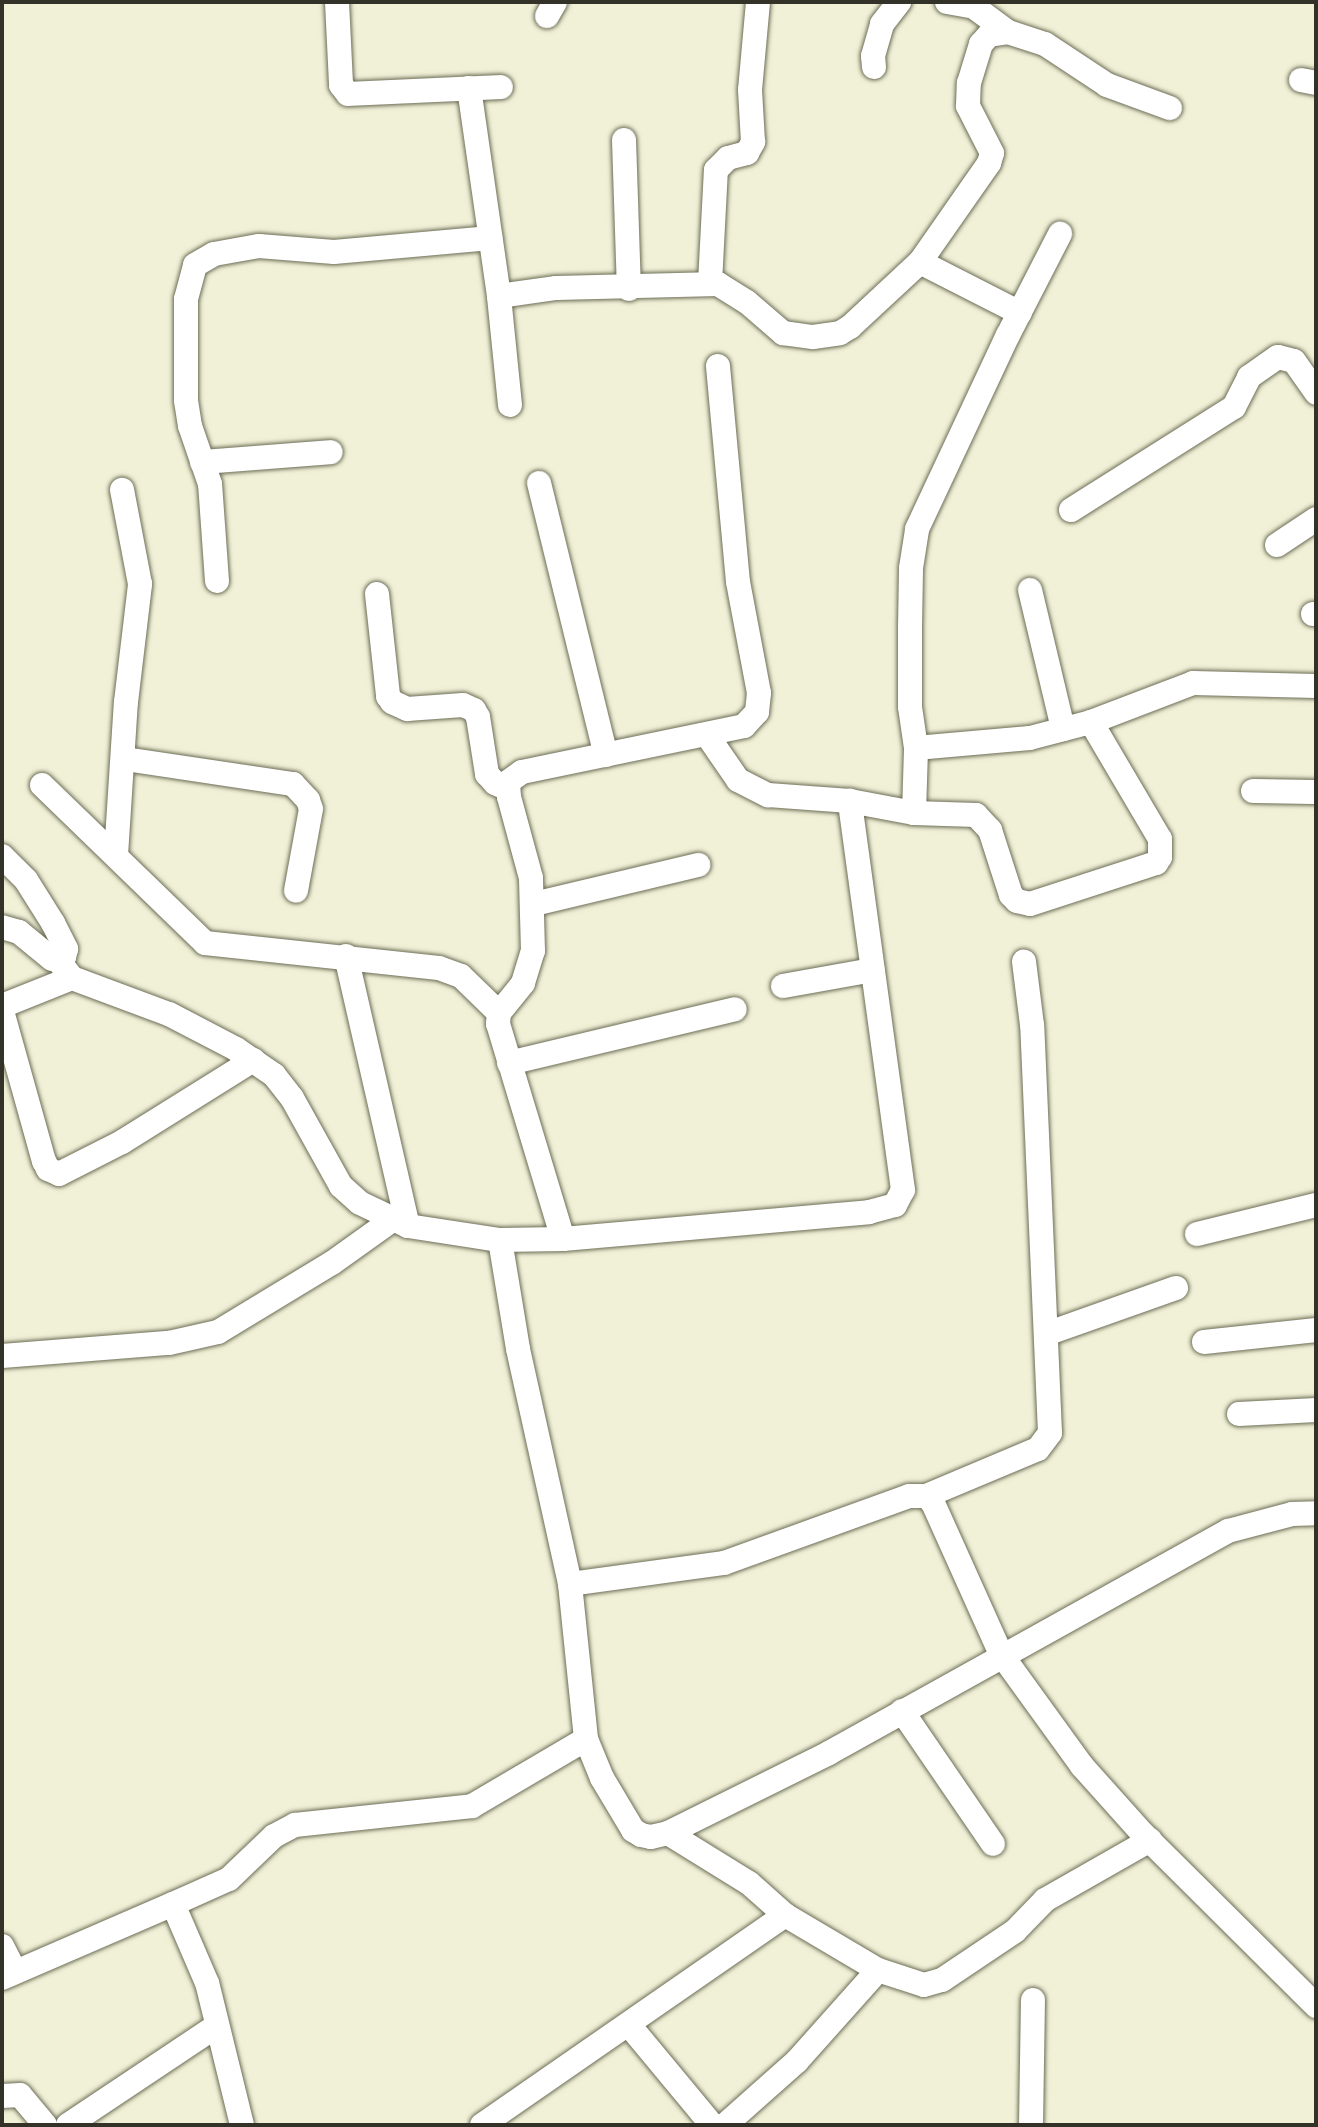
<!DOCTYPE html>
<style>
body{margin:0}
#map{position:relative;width:1318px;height:2127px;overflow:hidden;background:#f0f1d7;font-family:"Golos Text",sans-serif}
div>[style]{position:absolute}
.roads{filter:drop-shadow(0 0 2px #6d6d57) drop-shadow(0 0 2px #6d6d57)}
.street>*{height:24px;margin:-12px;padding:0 12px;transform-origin:12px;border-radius:12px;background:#fff}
span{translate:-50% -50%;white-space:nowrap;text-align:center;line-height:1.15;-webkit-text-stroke:6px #fdfee4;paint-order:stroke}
.frame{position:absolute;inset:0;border:4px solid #323228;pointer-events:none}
</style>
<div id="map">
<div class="roads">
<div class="street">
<div style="left:337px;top:2px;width:83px;rotate:87.2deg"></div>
<div style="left:341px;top:85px;width:11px;rotate:52deg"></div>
<div style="left:348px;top:94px;width:153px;rotate:-2.6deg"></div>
<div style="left:947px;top:2px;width:27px;rotate:10deg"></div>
<div style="left:974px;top:7px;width:42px;rotate:36.3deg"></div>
<div style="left:547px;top:16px;width:16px;rotate:-60deg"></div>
<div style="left:874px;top:67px;width:11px;rotate:-95deg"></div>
<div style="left:873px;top:56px;width:33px;rotate:-74deg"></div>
<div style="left:882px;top:24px;width:28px;rotate:-52deg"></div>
<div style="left:1301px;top:80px;width:15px;rotate:11deg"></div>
<div style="left:469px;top:88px;width:210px;rotate:81.8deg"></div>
<div style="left:624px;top:140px;width:149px;rotate:88.1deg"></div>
<div style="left:920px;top:262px;width:121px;rotate:-55.1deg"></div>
<div style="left:989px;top:163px;width:10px;rotate:-73deg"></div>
<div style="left:992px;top:153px;width:53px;rotate:-117.1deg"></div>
<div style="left:968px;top:106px;width:23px;rotate:-88deg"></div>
<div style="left:969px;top:83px;width:41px;rotate:-72.9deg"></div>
<div style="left:981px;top:44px;width:12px;rotate:-48deg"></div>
<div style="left:989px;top:35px;width:19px;rotate:-9deg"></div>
<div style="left:1008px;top:32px;width:39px;rotate:18deg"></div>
<div style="left:1045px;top:44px;width:74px;rotate:33.5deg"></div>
<div style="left:1107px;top:85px;width:67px;rotate:20.1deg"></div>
<div style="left:710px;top:283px;width:113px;rotate:-87deg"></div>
<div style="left:716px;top:170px;width:17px;rotate:-45deg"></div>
<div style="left:728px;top:158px;width:20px;rotate:-15deg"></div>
<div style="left:747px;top:153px;width:13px;rotate:-61deg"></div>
<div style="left:753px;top:142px;width:52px;rotate:-93.3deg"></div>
<div style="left:750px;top:90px;width:88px;rotate:-84.8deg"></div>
<div style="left:510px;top:405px;width:110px;rotate:-95.8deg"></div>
<div style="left:499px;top:296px;width:58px;rotate:-8deg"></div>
<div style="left:556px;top:288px;width:162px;rotate:-1.4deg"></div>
<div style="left:718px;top:284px;width:34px;rotate:32deg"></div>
<div style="left:747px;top:302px;width:48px;rotate:40.7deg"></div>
<div style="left:783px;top:333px;width:30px;rotate:8deg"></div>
<div style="left:813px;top:337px;width:27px;rotate:-8deg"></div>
<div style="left:840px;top:333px;width:12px;rotate:-31deg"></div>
<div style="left:850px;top:327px;width:96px;rotate:-42.9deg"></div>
<div style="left:920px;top:262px;width:112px;rotate:27deg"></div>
<div style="left:202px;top:462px;width:129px;rotate:-4.4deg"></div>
<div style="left:539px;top:483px;width:280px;rotate:76.2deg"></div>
<div style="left:1071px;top:510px;width:193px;rotate:-32.3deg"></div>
<div style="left:1234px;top:407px;width:34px;rotate:-63deg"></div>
<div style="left:1249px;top:377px;width:35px;rotate:-35deg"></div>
<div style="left:1278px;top:357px;width:16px;rotate:14deg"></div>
<div style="left:1294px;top:361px;width:39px;rotate:55deg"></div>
<div style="left:1277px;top:545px;width:47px;rotate:-33.7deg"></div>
<div style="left:217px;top:581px;width:97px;rotate:-94.1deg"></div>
<div style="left:210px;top:484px;width:61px;rotate:-109deg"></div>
<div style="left:190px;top:426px;width:26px;rotate:-99deg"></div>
<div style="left:186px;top:400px;width:101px;rotate:-90deg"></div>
<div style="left:186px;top:299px;width:35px;rotate:-75deg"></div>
<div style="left:195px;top:265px;width:22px;rotate:-30deg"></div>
<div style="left:214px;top:254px;width:46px;rotate:-10.1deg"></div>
<div style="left:259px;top:246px;width:75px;rotate:4.6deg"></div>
<div style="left:334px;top:252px;width:157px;rotate:-5.1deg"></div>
<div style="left:1030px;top:590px;width:143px;rotate:76.6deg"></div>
<div style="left:377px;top:594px;width:103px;rotate:83.8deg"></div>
<div style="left:388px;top:696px;width:7px;rotate:56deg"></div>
<div style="left:392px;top:702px;width:17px;rotate:25deg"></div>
<div style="left:407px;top:709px;width:56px;rotate:-4.1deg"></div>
<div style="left:463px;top:705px;width:12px;rotate:24deg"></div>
<div style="left:474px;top:710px;width:8px;rotate:60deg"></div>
<div style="left:478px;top:717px;width:58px;rotate:81deg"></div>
<div style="left:487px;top:774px;width:12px;rotate:48deg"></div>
<div style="left:495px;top:783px;width:14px;rotate:25deg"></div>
<div style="left:1313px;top:614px;width:3px"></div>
<div style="left:707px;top:735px;width:55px;rotate:55.4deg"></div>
<div style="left:738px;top:780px;width:34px;rotate:27deg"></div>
<div style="left:768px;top:795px;width:82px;rotate:4.2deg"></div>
<div style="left:850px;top:801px;width:65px;rotate:10.6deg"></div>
<div style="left:914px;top:813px;width:62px;rotate:1.8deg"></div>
<div style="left:976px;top:815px;width:21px;rotate:47deg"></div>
<div style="left:990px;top:830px;width:68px;rotate:72.1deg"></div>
<div style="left:1011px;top:895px;width:8px;rotate:45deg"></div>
<div style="left:1017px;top:901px;width:13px;rotate:13deg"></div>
<div style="left:1030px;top:904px;width:133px;rotate:-18deg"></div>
<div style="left:1156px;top:863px;width:7px;rotate:-56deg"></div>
<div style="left:1160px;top:857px;width:18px;rotate:-90deg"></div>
<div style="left:1160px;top:839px;width:136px;rotate:-120.5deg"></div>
<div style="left:916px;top:748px;width:114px;rotate:-5deg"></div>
<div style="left:1030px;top:738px;width:63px;rotate:-14.7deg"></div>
<div style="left:1091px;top:722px;width:109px;rotate:-20.9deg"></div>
<div style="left:1193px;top:683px;width:123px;rotate:1.4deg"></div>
<div style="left:125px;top:759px;width:170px;rotate:8.5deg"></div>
<div style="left:293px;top:784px;width:22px;rotate:47deg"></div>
<div style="left:308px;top:800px;width:9px;rotate:72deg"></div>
<div style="left:311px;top:809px;width:83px;rotate:100.4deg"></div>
<div style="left:42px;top:785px;width:227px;rotate:44.1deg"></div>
<div style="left:205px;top:943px;width:235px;rotate:6.1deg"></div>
<div style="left:439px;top:968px;width:23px;rotate:20deg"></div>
<div style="left:461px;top:976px;width:53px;rotate:44.2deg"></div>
<div style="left:1253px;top:791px;width:63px;rotate:0.9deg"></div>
<div style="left:914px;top:813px;width:65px;rotate:-88.2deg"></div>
<div style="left:916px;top:748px;width:41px;rotate:-98.3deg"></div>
<div style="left:910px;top:707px;width:80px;rotate:-90deg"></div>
<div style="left:910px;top:627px;width:59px;rotate:-89deg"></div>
<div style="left:911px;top:568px;width:39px;rotate:-81deg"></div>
<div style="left:917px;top:529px;width:214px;rotate:-64.9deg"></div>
<div style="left:1008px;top:335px;width:114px;rotate:-62.8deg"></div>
<div style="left:116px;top:855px;width:153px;rotate:-86.3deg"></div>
<div style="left:126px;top:702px;width:119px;rotate:-83.2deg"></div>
<div style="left:140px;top:584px;width:96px;rotate:-100.8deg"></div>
<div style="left:2px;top:856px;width:34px;rotate:45deg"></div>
<div style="left:26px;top:880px;width:51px;rotate:57.9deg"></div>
<div style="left:53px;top:923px;width:29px;rotate:63deg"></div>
<div style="left:66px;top:949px;width:8px;rotate:104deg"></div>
<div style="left:64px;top:957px;width:12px;rotate:171deg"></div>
<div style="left:52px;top:959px;width:43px;rotate:-140.7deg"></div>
<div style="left:19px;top:932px;width:18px;rotate:-164deg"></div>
<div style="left:534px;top:904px;width:169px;rotate:-13.4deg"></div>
<div style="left:346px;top:956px;width:277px;rotate:77.1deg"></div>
<div style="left:58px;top:960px;width:23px;rotate:52deg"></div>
<div style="left:72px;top:978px;width:103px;rotate:20.4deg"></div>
<div style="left:169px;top:1014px;width:76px;rotate:27.6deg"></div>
<div style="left:236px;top:1049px;width:46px;rotate:34.4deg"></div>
<div style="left:274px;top:1075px;width:29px;rotate:52deg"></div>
<div style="left:292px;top:1098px;width:101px;rotate:60.9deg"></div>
<div style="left:341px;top:1186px;width:25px;rotate:42deg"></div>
<div style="left:360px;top:1203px;width:53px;rotate:25.6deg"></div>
<div style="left:408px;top:1226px;width:93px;rotate:8.7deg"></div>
<div style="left:500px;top:1240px;width:63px;rotate:-0.9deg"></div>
<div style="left:563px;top:1239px;width:307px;rotate:-5deg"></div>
<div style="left:869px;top:1212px;width:27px;rotate:-15deg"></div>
<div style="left:895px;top:1205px;width:17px;rotate:-62deg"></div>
<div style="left:903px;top:1190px;width:393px;rotate:-97.8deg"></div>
<div style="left:783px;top:986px;width:91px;rotate:-10.1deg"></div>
<div style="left:2px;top:1006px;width:75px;rotate:-21.8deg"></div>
<div style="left:2px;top:1011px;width:156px;rotate:74.4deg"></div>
<div style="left:44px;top:1161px;width:9px;rotate:63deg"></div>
<div style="left:48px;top:1169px;width:12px;rotate:24deg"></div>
<div style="left:59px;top:1174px;width:71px;rotate:-26.9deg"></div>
<div style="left:122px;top:1142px;width:155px;rotate:-32deg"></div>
<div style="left:509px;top:1063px;width:232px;rotate:-13.4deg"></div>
<div style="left:1197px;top:1234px;width:122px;rotate:-13.7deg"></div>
<div style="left:563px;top:1239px;width:225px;rotate:-106.8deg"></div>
<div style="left:498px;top:1024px;width:11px;rotate:-85deg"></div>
<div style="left:499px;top:1013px;width:38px;rotate:-51deg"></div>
<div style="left:523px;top:983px;width:34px;rotate:-73deg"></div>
<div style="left:533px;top:951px;width:73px;rotate:-91.6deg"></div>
<div style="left:531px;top:878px;width:84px;rotate:-105.2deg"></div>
<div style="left:509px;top:797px;width:15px;rotate:-94deg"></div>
<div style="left:508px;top:782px;width:17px;rotate:-36deg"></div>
<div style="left:522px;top:772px;width:227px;rotate:-11.7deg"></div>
<div style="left:744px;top:726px;width:19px;rotate:-47deg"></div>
<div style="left:757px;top:712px;width:19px;rotate:-84deg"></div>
<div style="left:759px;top:693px;width:113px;rotate:-100.7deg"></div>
<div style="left:738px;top:582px;width:217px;rotate:-95.3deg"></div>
<div style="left:500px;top:1240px;width:110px;rotate:80.6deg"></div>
<div style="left:518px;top:1349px;width:241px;rotate:77.5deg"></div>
<div style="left:570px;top:1584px;width:156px;rotate:84.1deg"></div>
<div style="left:586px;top:1739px;width:42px;rotate:67.7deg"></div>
<div style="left:602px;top:1778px;width:61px;rotate:59.2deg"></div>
<div style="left:633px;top:1830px;width:9px;rotate:32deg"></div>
<div style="left:641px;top:1835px;width:10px;rotate:11deg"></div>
<div style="left:651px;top:1837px;width:17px;rotate:-13deg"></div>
<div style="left:668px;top:1833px;width:180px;rotate:-26.4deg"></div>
<div style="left:829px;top:1753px;width:457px;rotate:-29.1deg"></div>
<div style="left:1228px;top:1531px;width:66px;rotate:-14.9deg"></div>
<div style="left:1292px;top:1514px;width:24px;rotate:-2deg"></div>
<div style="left:1046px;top:1334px;width:138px;rotate:-19.5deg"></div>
<div style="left:1204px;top:1342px;width:113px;rotate:-6.1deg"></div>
<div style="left:2px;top:1356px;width:168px;rotate:-4.5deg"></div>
<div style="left:169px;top:1343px;width:50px;rotate:-12.7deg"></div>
<div style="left:218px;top:1332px;width:133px;rotate:-31.2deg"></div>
<div style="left:332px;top:1263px;width:74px;rotate:-35.6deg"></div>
<div style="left:1239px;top:1414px;width:77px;rotate:-3deg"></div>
<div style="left:926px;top:1496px;width:121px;rotate:-22.8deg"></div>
<div style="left:1038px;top:1449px;width:20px;rotate:-53deg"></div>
<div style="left:1050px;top:1433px;width:408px;rotate:-92.5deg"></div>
<div style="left:1032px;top:1025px;width:64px;rotate:-97.2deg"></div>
<div style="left:570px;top:1584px;width:155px;rotate:-7.8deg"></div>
<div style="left:724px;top:1563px;width:197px;rotate:-19.9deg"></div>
<div style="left:909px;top:1496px;width:17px"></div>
<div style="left:926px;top:1496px;width:10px;rotate:45deg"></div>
<div style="left:933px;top:1503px;width:166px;rotate:65.8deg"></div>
<div style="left:1001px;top:1654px;width:138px;rotate:54.1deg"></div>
<div style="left:1082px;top:1766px;width:93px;rotate:48.1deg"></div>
<div style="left:1144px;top:1835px;width:243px;rotate:44.8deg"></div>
<div style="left:902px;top:1711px;width:161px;rotate:55.6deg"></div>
<div style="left:668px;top:1833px;width:95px;rotate:31.7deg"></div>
<div style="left:749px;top:1883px;width:48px;rotate:41.6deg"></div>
<div style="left:785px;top:1915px;width:108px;rotate:30.6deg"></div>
<div style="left:878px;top:1970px;width:48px;rotate:18.1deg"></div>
<div style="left:924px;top:1985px;width:19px;rotate:-16deg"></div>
<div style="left:942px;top:1980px;width:88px;rotate:-33.9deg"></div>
<div style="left:1015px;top:1931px;width:43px;rotate:-45.9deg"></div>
<div style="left:1045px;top:1900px;width:121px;rotate:-29.7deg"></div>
<div style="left:2px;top:1946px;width:28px;rotate:63deg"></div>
<div style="left:2px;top:1978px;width:186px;rotate:-23.4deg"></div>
<div style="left:629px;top:2025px;width:130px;rotate:50.3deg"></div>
<div style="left:2px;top:2096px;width:18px;rotate:-3deg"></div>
<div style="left:20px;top:2095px;width:39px;rotate:50deg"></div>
<div style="left:68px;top:2125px;width:177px;rotate:-33.7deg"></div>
<div style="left:242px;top:2125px;width:146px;rotate:-103.8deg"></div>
<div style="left:207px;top:1983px;width:86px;rotate:-113.3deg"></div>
<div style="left:173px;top:1904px;width:61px;rotate:-24.1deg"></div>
<div style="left:229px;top:1879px;width:62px;rotate:-43.7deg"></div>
<div style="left:274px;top:1836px;width:24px;rotate:-28deg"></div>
<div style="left:295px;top:1825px;width:178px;rotate:-6.1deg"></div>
<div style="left:472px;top:1806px;width:132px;rotate:-30.4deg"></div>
<div style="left:482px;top:2125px;width:369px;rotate:-34.7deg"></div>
<div style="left:725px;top:2125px;width:96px;rotate:-41.6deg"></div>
<div style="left:797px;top:2061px;width:122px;rotate:-48.3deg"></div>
<div style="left:1031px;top:2125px;width:125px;rotate:-89.1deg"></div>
</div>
</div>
<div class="frame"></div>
</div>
